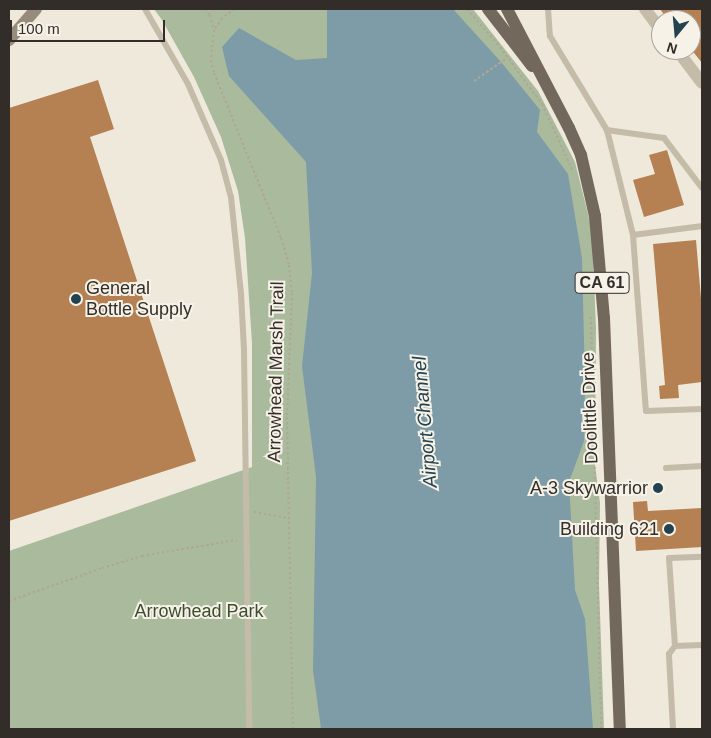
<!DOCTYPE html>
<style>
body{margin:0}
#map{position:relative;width:711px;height:738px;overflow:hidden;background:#eee9db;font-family:Helvetica,sans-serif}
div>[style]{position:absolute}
.green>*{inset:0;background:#aaba9d}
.water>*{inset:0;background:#7e9ca7}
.building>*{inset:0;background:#b58052}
.path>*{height:2px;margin-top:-1px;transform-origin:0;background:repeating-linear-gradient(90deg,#afa693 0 2.5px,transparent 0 5px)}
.service>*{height:6px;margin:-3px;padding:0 3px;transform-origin:3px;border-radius:3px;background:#c4bba9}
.minor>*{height:12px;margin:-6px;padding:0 6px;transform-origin:6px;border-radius:6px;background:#c4bba9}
.secondary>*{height:12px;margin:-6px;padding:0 6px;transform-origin:6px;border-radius:6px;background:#978b7b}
.primary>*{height:12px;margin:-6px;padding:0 6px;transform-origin:6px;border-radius:6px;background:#72685b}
.dots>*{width:14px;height:14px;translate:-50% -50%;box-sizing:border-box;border:2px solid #f6f2e7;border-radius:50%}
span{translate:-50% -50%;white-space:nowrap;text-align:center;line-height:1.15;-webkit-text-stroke:4px #f6f2e7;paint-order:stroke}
.shield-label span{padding:1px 4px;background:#f6f2e7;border:1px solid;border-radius:4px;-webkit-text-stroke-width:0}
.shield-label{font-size:16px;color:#322d28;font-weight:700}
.poi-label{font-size:18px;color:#322d28}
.left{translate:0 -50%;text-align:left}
.right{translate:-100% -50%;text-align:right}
.street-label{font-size:18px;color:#322d28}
.park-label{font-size:18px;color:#3b4d2f}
.water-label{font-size:19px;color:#23414e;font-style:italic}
.frame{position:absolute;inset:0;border:10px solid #322d28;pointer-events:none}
.north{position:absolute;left:651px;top:10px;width:50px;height:50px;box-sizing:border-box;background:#f6f2e7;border:1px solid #a8a39b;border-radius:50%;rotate:197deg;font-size:14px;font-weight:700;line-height:20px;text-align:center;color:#322d28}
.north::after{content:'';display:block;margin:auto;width:18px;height:22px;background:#23414e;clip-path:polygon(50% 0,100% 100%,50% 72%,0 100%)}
.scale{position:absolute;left:10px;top:20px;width:155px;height:22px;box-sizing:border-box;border:2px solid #322d28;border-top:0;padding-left:6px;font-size:15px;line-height:18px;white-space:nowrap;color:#322d28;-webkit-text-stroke:4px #f6f2e7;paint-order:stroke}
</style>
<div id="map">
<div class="green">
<div style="clip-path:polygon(154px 9px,473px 9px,538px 91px,575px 162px,592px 230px,596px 328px,595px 465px,600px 503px,599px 584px,604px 729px,9px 729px,9px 551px,252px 467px,252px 343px,245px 238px,238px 191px,221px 137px,194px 77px,162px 20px)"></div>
</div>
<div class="water">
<div style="clip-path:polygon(327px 9px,453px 9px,501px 62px,540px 110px,537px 132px,568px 174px,582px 258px,585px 382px,584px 441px,569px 482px,575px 590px,585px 619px,593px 729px,321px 729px,313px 670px,316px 477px,302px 366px,312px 273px,306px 162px,229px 76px,222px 47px,239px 28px,296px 60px,327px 58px)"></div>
</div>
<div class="building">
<div style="clip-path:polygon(660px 9px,702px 9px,702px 63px,691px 49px,691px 20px,668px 20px)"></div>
<div style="clip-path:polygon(98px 80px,114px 129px,90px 137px,196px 461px,9px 521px,9px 108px)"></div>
<div style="clip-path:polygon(667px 150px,684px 205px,644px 217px,633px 180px,655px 174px,649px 155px)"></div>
<div style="clip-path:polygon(696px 240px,702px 310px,702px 382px,678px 385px,679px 398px,660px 399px,659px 386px,665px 385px,653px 244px)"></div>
<div style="clip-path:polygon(647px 501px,648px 511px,702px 508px,702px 547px,636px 551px,633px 502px)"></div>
</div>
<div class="path">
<div style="left:205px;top:9px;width:8px;rotate:50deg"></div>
<div style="left:210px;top:15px;width:16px;rotate:75deg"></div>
<div style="left:235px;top:9px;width:16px;rotate:145deg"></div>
<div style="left:222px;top:18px;width:14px;rotate:124deg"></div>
<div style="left:214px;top:30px;width:30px;rotate:96deg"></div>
<div style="left:211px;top:60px;width:13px;rotate:77deg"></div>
<div style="left:214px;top:73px;width:178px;rotate:67.9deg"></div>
<div style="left:281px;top:238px;width:28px;rotate:73deg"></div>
<div style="left:289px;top:265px;width:28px;rotate:84deg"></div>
<div style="left:292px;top:293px;width:124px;rotate:92.3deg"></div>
<div style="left:287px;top:417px;width:312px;rotate:88.9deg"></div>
<div style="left:262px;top:9px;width:11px"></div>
<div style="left:467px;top:9px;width:50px;rotate:49deg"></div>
<div style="left:500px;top:47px;width:71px;rotate:53.6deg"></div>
<div style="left:542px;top:104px;width:72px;rotate:65.2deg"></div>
<div style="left:474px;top:81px;width:40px;rotate:-34.9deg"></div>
<div style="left:591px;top:317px;width:412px;rotate:88.6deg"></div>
<div style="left:254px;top:512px;width:36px;rotate:10deg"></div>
<div style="left:9px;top:601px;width:99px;rotate:-19.5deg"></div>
<div style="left:102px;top:568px;width:42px;rotate:-16.7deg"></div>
<div style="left:142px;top:556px;width:96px;rotate:-9.6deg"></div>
</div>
<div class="service">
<div style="left:145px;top:9px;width:86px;rotate:60.2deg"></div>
<div style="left:188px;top:84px;width:83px;rotate:66.5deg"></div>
<div style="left:221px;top:160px;width:38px;rotate:75deg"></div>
<div style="left:231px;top:197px;width:98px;rotate:84.1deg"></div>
<div style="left:241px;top:294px;width:56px;rotate:86.9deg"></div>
<div style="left:244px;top:350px;width:379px;rotate:89.2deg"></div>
<div style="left:548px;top:9px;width:27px;rotate:86deg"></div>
<div style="left:550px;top:36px;width:110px;rotate:58.8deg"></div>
<div style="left:702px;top:188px;width:63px;rotate:-127.2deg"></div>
<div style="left:664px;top:138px;width:58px;rotate:-172deg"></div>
<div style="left:607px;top:130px;width:108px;rotate:76.1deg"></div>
<div style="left:633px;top:235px;width:70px;rotate:-7.4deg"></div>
<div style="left:633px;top:235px;width:176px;rotate:85.8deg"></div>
<div style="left:646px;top:411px;width:56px;rotate:-2deg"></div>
<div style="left:666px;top:468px;width:36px;rotate:-3deg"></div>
<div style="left:675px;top:646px;width:27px;rotate:-2deg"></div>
<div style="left:673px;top:729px;width:75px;rotate:-93.1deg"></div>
<div style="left:669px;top:654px;width:10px;rotate:-53deg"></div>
<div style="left:675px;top:646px;width:88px;rotate:-93.9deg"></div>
<div style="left:669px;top:558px;width:33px;rotate:-2deg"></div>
</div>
<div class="minor">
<div style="left:645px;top:9px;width:26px;rotate:53deg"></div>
<div style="left:677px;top:50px;width:41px;rotate:52.9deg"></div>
</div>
<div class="secondary">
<div style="left:9px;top:40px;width:41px;rotate:-48.9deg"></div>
</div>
<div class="primary">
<div style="left:488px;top:9px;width:72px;rotate:52.3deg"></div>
<div style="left:507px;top:9px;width:134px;rotate:62.5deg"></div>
<div style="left:569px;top:128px;width:30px;rotate:66deg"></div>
<div style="left:581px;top:155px;width:63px;rotate:77.1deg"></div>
<div style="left:595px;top:216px;width:102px;rotate:85deg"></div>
<div style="left:604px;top:318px;width:411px;rotate:87.8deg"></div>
</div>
<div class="dots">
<div style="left:76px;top:299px;background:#23414e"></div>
<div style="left:658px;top:488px;background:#23414e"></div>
<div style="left:669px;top:529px;background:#23414e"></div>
</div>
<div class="shield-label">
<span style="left:602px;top:283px">CA 61</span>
</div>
<div class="poi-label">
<span class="left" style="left:86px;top:299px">General<br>Bottle Supply</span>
<span class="right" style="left:648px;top:488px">A-3 Skywarrior</span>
<span class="right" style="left:659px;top:529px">Building 621</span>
</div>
<div class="street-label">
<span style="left:276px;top:372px;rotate:-89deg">Arrowhead Marsh Trail</span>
<span style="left:590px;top:408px;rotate:-92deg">Doolittle Drive</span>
</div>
<div class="park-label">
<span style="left:199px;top:611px">Arrowhead Park</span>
</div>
<div class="water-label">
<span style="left:425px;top:422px;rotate:-95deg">Airport Channel</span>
</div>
<div class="frame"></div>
<div class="north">N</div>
<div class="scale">100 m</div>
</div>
